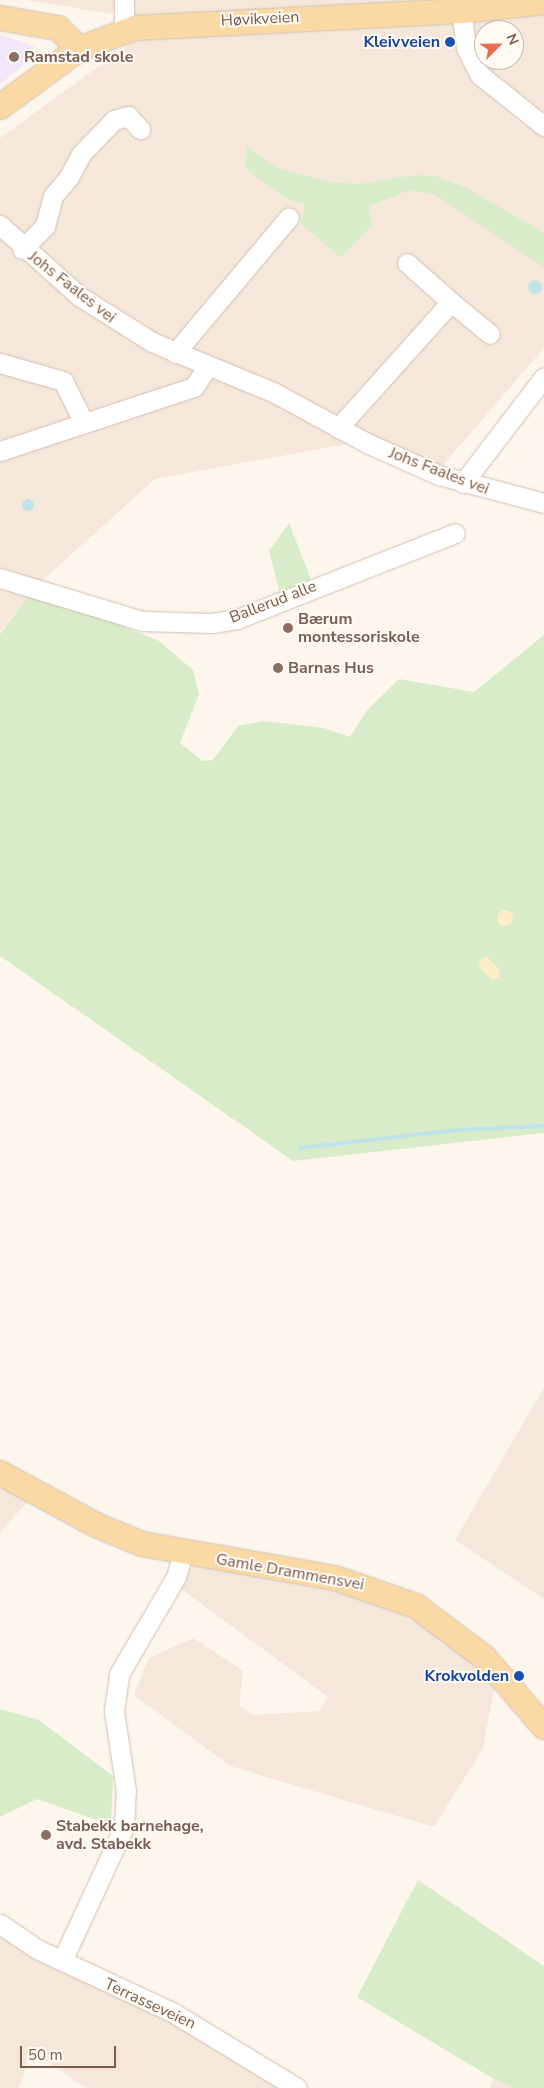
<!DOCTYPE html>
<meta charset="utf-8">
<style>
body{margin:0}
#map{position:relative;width:544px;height:2088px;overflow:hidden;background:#fdf6ec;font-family:"Nunito Sans",sans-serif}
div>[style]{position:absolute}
.residential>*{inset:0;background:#f5e8da}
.education>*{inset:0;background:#f3e8fa}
.green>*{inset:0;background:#d8ecc9}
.sand>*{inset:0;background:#fcefc7}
.round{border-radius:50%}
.water>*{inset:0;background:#bfe3e8}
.stream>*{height:4px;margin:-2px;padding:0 2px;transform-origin:2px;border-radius:2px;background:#bfe3e8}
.roads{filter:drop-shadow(0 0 1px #d1beb0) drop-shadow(0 0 1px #d1beb0)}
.minor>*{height:19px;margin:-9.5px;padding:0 9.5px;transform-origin:9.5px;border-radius:9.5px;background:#fff}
.major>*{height:24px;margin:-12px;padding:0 12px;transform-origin:12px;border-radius:12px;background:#fbd9a5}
.dots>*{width:14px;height:14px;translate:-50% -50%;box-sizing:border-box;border:2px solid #fffaf3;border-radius:50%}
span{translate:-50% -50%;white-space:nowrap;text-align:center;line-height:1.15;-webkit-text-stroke:4px #fffaf3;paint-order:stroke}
.street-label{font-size:16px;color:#7a5c4d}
.transit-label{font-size:16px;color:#164399;font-weight:700}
.right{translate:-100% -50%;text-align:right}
.education-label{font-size:16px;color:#785e54;font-weight:700}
.left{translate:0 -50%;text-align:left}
.north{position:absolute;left:474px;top:20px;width:50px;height:50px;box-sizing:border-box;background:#fffaf3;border:1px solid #cabbb1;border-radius:50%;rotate:67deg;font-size:14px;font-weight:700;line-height:20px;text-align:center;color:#7a5c4d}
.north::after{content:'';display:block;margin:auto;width:18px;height:22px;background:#e76f51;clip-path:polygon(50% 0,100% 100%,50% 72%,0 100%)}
.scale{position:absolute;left:20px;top:2046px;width:96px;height:22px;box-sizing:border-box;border:2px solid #7a5c4d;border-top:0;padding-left:6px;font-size:15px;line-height:18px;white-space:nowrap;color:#7a5c4d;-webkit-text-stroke:4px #fffaf3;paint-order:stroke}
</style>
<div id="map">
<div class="residential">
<div style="clip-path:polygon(evenodd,25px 0,544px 0,544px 348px,438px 471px,369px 440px,155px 479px,33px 589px,0 632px,0 138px,131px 43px,133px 17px,25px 0,484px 30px,514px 30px,514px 60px,484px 60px,484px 30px)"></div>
<div style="clip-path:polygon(544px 1388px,544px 1599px,455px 1540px)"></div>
<div style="clip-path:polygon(0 1482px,29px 1500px,0 1533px)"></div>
<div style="clip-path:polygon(195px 1562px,391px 1600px,456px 1645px,495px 1684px,483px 1748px,434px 1827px,230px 1766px,134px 1695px,149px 1658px,193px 1638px,243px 1671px,239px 1706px,253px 1715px,319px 1711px,328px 1697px,180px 1588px)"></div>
<div style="clip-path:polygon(0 1930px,95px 1984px,297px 2088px,86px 2088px,31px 2051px,19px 2088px,0 2088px)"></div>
<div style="clip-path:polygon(494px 2079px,513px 2088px,489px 2088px)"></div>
</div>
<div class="education">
<div style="clip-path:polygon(0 35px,35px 46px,22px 66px,0 84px)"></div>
</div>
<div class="green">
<div style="clip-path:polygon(247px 146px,277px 168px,330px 182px,359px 184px,415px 175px,435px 176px,465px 187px,544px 233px,544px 267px,436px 195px,410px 190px,369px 206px,372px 225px,341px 258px,301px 224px,305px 204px,287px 199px,245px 168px)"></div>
<div style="clip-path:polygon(289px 523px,311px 579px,280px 593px,269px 551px)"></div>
<div style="clip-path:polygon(33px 589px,159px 641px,193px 670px,199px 694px,180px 743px,203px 761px,213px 760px,238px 726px,263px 721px,324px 728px,350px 737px,368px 709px,399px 679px,474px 692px,544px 635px,544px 1133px,293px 1161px,0 956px,0 634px)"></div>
<div style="clip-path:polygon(0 1709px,39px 1720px,113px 1776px,111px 1825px,37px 1799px,0 1817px)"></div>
<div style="clip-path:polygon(418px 1880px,544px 1966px,544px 2088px,513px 2088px,494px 2079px,357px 1997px)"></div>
</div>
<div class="sand">
<div class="round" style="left:497px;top:910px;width:16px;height:16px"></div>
<div style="clip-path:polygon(486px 956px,499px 969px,499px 978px,493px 980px,483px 971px,478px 962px)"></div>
</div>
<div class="water">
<div class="round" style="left:528px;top:280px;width:14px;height:14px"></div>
<div class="round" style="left:22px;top:499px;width:12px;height:12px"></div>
</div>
<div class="stream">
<div style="left:300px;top:1148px;width:159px;rotate:-6.5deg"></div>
<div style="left:458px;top:1130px;width:86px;rotate:-2.7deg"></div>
</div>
<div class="roads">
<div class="minor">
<div style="left:124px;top:0;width:30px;rotate:90deg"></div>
<div style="left:461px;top:11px;width:37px;rotate:82deg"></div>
<div style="left:466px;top:48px;width:30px;rotate:63deg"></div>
<div style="left:480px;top:75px;width:82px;rotate:38.6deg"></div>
<div style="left:0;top:225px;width:106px;rotate:41.9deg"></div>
<div style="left:79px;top:296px;width:86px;rotate:32.2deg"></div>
<div style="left:152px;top:342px;width:133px;rotate:22.5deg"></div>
<div style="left:275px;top:393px;width:107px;rotate:28.5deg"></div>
<div style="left:369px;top:444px;width:77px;rotate:23.9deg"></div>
<div style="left:439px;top:475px;width:109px;rotate:14.9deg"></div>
<div style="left:22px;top:249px;width:33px;rotate:-45deg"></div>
<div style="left:45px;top:226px;width:31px;rotate:-75deg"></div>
<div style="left:53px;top:196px;width:25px;rotate:-50deg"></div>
<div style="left:69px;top:177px;width:26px;rotate:-62deg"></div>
<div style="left:81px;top:154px;width:47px;rotate:-45.9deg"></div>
<div style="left:114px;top:120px;width:15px;rotate:-16deg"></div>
<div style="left:128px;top:116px;width:18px;rotate:47deg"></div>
<div style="left:407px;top:263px;width:59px;rotate:41.6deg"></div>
<div style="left:175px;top:353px;width:177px;rotate:-50deg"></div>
<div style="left:0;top:363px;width:66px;rotate:15.9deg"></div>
<div style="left:63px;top:381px;width:47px;rotate:63.4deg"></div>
<div style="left:338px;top:428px;width:169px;rotate:-48.1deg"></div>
<div style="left:451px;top:302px;width:50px;rotate:39.4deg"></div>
<div style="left:0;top:451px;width:204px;rotate:-18.3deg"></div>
<div style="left:194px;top:387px;width:24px;rotate:-57deg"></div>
<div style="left:463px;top:483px;width:133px;rotate:-52.6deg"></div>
<div style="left:0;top:578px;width:148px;rotate:16.8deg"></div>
<div style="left:142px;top:621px;width:70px;rotate:1.6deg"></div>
<div style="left:212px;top:623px;width:25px;rotate:-9deg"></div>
<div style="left:237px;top:619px;width:234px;rotate:-21.5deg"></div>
<div style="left:0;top:1924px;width:45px;rotate:34deg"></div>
<div style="left:37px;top:1949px;width:151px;rotate:25deg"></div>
<div style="left:174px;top:2013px;width:144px;rotate:31.4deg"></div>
<div style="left:62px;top:1961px;width:148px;rotate:-65.2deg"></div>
<div style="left:124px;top:1827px;width:36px;rotate:-87deg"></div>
<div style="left:126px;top:1791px;width:81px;rotate:-98.5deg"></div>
<div style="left:114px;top:1711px;width:37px;rotate:-82deg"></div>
<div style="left:119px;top:1674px;width:113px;rotate:-59.6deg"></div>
<div style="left:176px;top:1577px;width:25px;rotate:-74deg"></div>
</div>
<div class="major">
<div style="left:0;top:18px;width:59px;rotate:9.8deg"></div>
<div style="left:58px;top:28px;width:30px;rotate:45deg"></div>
<div style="left:0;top:107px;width:98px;rotate:-36.3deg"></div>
<div style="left:79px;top:49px;width:60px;rotate:-20.6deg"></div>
<div style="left:135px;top:28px;width:326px;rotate:-3deg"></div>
<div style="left:461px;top:11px;width:83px;rotate:-6.2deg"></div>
<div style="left:0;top:1473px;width:109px;rotate:28.4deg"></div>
<div style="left:96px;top:1525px;width:50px;rotate:22.4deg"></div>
<div style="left:142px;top:1544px;width:196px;rotate:10deg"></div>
<div style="left:335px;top:1578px;width:86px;rotate:19.1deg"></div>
<div style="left:416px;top:1606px;width:85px;rotate:36.9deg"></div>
<div style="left:484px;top:1657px;width:92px;rotate:49.4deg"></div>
</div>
</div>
<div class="dots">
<div style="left:450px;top:42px;background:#1a4fb4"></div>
<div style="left:14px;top:57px;background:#8d6e63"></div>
<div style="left:288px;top:628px;background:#8d6e63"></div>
<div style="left:278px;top:668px;background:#8d6e63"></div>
<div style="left:519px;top:1676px;background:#1a4fb4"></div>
<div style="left:46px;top:1835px;background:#8d6e63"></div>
</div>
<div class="street-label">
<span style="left:260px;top:19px;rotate:-3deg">Høvikveien</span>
<span style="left:72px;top:287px;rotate:38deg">Johs Faales vei</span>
<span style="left:439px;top:471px;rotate:21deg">Johs Faales vei</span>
<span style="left:273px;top:602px;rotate:-21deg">Ballerud alle</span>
<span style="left:290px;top:1572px;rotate:10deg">Gamle Drammensvei</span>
<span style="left:150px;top:2004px;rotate:25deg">Terrasseveien</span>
</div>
<div class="transit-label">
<span class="right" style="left:440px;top:42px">Kleivveien</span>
<span class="right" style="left:509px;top:1676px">Krokvolden</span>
</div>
<div class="education-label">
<span class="left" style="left:24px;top:57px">Ramstad skole</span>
<span class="left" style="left:298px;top:628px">Bærum<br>montessoriskole</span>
<span class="left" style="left:288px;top:668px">Barnas Hus</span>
<span class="left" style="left:56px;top:1835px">Stabekk barnehage,<br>avd. Stabekk</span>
</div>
<div class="north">N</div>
<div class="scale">50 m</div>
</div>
